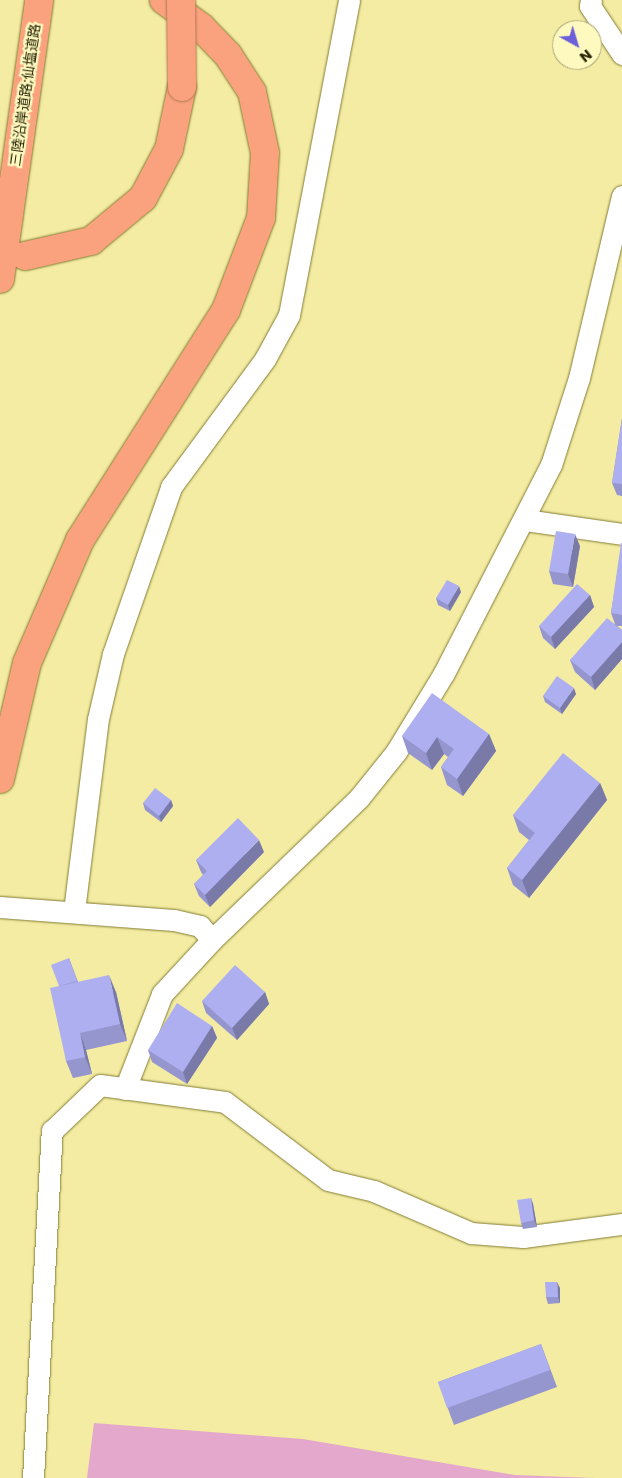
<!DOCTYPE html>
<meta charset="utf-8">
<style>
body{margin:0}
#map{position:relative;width:622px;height:1478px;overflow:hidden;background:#f3eca2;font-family:Poppins,"Noto Sans JP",sans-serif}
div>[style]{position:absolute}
.green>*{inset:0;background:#e3a8cb}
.roads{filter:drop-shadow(0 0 1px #837c34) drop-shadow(0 0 1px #837c34)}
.minor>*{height:21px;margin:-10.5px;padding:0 10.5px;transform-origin:10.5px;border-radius:10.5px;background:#fff}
.motorway>*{height:28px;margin:-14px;padding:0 14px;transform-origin:14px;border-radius:14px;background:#f9a27d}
.bridges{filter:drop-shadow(0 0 1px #b07754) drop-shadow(0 0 1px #b07754)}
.motorway-bridge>*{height:28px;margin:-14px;padding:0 14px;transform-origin:14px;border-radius:14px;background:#f9a27d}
.wall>*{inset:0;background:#9696cf}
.shaded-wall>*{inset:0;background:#7a7aa9}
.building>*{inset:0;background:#aeaff1}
span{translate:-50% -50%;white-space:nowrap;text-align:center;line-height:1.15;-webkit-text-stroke:4.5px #fef9bf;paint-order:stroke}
.street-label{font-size:14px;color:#292608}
.north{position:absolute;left:552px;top:20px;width:50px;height:50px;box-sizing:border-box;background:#fef9bf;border:1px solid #a9a576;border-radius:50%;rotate:141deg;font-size:14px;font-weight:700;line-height:20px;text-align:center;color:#292608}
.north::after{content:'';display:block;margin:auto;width:18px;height:22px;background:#6c60da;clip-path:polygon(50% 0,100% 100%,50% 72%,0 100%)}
</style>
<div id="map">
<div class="green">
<div style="clip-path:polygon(94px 1423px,303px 1439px,515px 1475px,595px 1478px,87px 1478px)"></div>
</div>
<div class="roads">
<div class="minor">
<div style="left:591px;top:0;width:6px;rotate:99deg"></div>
<div style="left:590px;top:6px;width:58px;rotate:56.3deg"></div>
<div style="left:525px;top:520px;width:98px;rotate:8.2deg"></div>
<div style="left:0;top:907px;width:174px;rotate:4.3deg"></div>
<div style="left:174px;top:920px;width:27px;rotate:13deg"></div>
<div style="left:200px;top:926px;width:18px;rotate:49deg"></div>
<div style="left:212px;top:940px;width:204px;rotate:-44deg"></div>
<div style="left:359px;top:798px;width:59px;rotate:-51.2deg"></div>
<div style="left:396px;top:752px;width:92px;rotate:-58.7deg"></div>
<div style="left:444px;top:673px;width:234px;rotate:-62.8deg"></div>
<div style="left:551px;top:465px;width:91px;rotate:-72.2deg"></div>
<div style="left:579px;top:378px;width:187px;rotate:-76.7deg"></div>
<div style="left:74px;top:911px;width:193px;rotate:-82.9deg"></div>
<div style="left:98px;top:719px;width:67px;rotate:-77deg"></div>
<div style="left:113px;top:654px;width:177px;rotate:-70.8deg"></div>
<div style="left:171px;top:487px;width:159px;rotate:-53.7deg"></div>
<div style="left:265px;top:359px;width:50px;rotate:-61.4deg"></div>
<div style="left:289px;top:315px;width:321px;rotate:-79.2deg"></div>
<div style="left:125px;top:1089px;width:102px;rotate:-68.7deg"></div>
<div style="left:162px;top:994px;width:74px;rotate:-47.2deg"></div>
<div style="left:33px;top:1478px;width:348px;rotate:-86.9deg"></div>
<div style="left:52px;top:1131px;width:66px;rotate:-43.8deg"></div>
<div style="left:100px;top:1085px;width:126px;rotate:7.7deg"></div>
<div style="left:225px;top:1102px;width:129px;rotate:37.1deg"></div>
<div style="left:328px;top:1180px;width:47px;rotate:13.4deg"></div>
<div style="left:374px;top:1191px;width:106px;rotate:23.4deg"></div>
<div style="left:471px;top:1233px;width:52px;rotate:4.4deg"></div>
<div style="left:523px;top:1237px;width:100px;rotate:-7.5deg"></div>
</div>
<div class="motorway">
<div style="left:25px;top:256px;width:68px;rotate:-12.8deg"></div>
<div style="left:91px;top:241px;width:67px;rotate:-39.6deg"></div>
<div style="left:143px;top:198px;width:55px;rotate:-62deg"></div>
<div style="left:169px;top:149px;width:63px;rotate:-78.2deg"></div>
<div style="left:0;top:279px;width:282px;rotate:-82deg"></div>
<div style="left:0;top:779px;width:119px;rotate:-76.9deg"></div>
<div style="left:27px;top:663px;width:134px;rotate:-66.7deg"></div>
<div style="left:80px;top:540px;width:272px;rotate:-57.6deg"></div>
<div style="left:226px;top:310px;width:98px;rotate:-69.2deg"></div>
<div style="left:261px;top:218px;width:65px;rotate:-86.5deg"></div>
<div style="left:265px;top:153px;width:62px;rotate:-102deg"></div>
<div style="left:252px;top:92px;width:44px;rotate:-123deg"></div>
<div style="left:228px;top:55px;width:39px;rotate:-134deg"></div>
<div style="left:201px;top:27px;width:46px;rotate:-143.9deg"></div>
</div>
</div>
<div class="bridges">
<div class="motorway-bridge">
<div style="left:181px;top:0;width:87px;rotate:89.3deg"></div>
</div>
</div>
<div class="wall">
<div style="clip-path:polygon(622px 418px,622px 496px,617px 495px,612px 483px)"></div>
<div style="clip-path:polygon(622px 543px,622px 626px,617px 626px,622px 630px,622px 659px,595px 690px,575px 672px,570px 660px,615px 624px,611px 613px)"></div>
<div style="clip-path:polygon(580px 546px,573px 587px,553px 584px,549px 571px)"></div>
<div style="clip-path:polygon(461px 592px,450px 611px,438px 605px,436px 598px)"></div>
<div style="clip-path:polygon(590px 595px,594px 607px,555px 649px,543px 638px,539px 626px)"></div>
<div style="clip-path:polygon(576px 694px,562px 714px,545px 702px,543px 696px)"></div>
<div style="clip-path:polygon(489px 734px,496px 751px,463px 796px,447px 785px,441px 767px,448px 757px,444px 754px,432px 770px,408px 753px,402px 736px)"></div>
<div style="clip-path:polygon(600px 783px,607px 800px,529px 898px,513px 885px,507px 868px,529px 840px,519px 832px,513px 815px)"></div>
<div style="clip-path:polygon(171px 800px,173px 806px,161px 822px,145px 810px,143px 803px)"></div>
<div style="clip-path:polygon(264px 852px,210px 907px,199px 896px,194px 884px,203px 875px,201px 872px,196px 860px)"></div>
<div style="clip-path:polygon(69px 958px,78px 982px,116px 992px,127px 1041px,86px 1050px,92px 1074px,73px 1078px,66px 1061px,59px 986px)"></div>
<div style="clip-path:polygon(265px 992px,269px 1004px,237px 1040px,206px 1013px,202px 1001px)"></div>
<div style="clip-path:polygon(212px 1026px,217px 1038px,187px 1084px,152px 1062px,148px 1050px)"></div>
<div style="clip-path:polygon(531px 1198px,533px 1204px,537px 1227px,523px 1229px,521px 1223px)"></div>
<div style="clip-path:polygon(560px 1288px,560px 1303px,548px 1304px,546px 1297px)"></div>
<div style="clip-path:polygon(541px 1344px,557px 1387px,454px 1425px,438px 1382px)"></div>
</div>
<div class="shaded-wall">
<div style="clip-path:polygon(575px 534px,580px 546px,573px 587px,568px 574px)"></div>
<div style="clip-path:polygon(459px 586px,461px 592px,450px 611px,448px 605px)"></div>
<div style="clip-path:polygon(590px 595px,594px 607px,555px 649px,551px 637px)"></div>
<div style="clip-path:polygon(622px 642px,622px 659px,595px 690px,591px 677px)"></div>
<div style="clip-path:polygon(574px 688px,576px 694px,562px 714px,560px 708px)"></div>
<div style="clip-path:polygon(489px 734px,496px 751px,463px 796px,457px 779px)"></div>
<div style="clip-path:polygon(437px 737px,444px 754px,432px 770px,426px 753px)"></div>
<div style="clip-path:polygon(600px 783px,607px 800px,529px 898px,522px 880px)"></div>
<div style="clip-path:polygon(171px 800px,173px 806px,161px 822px,159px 816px)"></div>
<div style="clip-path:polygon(259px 840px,264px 852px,210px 907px,205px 895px)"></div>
<div style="clip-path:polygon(109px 975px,116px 992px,127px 1041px,120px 1024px)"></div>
<div style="clip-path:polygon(265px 992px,269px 1004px,237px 1040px,232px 1028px)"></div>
<div style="clip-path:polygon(212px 1026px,217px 1038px,187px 1084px,183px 1072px)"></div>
<div style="clip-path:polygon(80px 1033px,86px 1050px,92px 1074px,85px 1057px)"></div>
<div style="clip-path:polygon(531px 1198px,533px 1204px,537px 1227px,534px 1220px)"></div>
<div style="clip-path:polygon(557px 1282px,560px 1288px,560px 1303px,558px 1297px)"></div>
</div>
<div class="building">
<div style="clip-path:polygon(622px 418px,622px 484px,612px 483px)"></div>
<div style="clip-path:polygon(556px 531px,575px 534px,568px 574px,549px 571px)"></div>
<div style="clip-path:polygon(621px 543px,622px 543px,622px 615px,611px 613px)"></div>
<div style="clip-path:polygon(447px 580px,459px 586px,448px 605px,436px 598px)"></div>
<div style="clip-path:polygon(577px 584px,590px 595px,551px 637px,539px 626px)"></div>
<div style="clip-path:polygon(607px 618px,622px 630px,622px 642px,591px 677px,570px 660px)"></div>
<div style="clip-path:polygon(557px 676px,574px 688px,560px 708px,543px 696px)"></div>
<div style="clip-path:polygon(432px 693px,489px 734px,457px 779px,441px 767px,454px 749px,437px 737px,426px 753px,402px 736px)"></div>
<div style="clip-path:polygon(563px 753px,600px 783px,522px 880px,507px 868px,535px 833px,513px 815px)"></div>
<div style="clip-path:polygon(155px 788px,171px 800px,159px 816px,143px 803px)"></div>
<div style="clip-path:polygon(238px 818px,259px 840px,205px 895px,194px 884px,207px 871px,196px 860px)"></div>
<div style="clip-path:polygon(69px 958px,77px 981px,59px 986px,51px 965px)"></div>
<div style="clip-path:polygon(235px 965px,265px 992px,232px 1028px,202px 1001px)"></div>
<div style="clip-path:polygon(109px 975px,120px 1024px,80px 1033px,85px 1057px,66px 1061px,50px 988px)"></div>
<div style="clip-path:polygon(177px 1003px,212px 1026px,183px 1072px,148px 1050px)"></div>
<div style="clip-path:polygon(531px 1198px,534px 1220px,521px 1223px,517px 1200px)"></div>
<div style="clip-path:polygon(545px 1282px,557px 1282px,558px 1297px,546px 1297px)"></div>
<div style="clip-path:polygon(541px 1344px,550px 1370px,447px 1408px,438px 1382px)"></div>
</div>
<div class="street-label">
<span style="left:25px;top:95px;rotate:-82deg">三陸沿岸道路;仙塩道路</span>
</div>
<div class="north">N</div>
</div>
